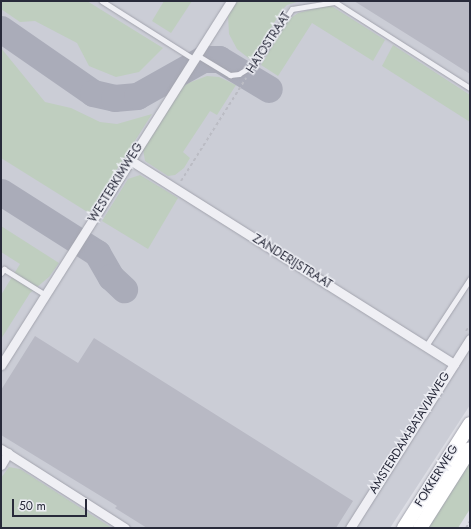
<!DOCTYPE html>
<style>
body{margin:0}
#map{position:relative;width:471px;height:529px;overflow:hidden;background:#dddee5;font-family:Jost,sans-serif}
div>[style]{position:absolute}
.built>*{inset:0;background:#cbcdd6}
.green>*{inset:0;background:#bfcebf}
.taxiway>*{height:27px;margin:-13.5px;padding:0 13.5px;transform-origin:13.5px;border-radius:13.5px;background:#aaacb9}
.building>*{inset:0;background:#b8b9c4}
.path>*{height:2px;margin-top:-1px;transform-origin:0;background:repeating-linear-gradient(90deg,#bbbcc4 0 3px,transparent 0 6px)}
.roads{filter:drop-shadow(0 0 1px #a3a4ae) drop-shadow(0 0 1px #a3a4ae)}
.lane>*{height:4.5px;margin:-2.25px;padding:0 2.25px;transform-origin:2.25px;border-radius:2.25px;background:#efeff4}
.street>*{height:9px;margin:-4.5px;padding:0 4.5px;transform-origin:4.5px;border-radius:4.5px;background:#efeff4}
.primary>*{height:14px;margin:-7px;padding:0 7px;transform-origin:7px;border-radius:7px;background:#fff}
span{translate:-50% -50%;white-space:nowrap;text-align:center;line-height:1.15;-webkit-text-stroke:3px #ecedf3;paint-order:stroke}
.street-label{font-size:12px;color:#282a3a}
.frame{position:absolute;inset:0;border:2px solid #282a3a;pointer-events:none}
.scale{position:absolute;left:12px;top:499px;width:75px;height:18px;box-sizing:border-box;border:2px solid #282a3a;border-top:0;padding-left:5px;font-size:12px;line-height:14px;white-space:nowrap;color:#282a3a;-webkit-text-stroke:3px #ecedf3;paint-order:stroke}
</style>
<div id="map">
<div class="built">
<div style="clip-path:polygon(1px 1px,470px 1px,470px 405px,390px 528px,1px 528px)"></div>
</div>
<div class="green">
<div style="clip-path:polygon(1px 1px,87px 1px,163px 48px,139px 72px,116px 77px,89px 66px,77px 43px,35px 21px,20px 22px,1px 9px)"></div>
<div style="clip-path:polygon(164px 1px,192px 1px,171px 33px,152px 21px)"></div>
<div style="clip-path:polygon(237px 1px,300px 1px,287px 5px,282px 10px,251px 60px,237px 49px,229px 34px,228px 15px)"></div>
<div style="clip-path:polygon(330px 5px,385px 40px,373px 61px,312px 23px,278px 76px,261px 65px,288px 20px,298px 13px)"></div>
<div style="clip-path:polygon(393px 45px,470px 95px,470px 122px,382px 66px)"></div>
<div style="clip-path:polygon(1px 48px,45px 102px,71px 108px,100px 122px,117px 124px,152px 114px,89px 213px,1px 158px)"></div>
<div style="clip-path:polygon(207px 76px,219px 77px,236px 85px,217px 115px,210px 111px,183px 152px,190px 158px,184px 168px,175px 175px,168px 176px,145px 161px,143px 149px,183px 85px)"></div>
<div style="clip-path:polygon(140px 175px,178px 198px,148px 249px,102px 221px,128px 179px)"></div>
<div style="clip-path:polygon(1px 226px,59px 263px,49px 277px,30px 293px,1px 339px,1px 295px,20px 264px,1px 252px)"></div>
<div style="clip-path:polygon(470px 462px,470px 509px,458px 528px,428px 528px)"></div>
<div style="clip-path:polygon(9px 467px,20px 469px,112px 528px,1px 528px,1px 478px)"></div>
</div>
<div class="taxiway">
<div style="left:1px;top:29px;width:112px;rotate:34.8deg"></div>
<div style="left:93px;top:93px;width:22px;rotate:13deg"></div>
<div style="left:114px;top:98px;width:23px;rotate:-5deg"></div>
<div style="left:137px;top:96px;width:76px;rotate:-29.3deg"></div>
<div style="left:203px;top:59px;width:16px"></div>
<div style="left:219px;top:59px;width:58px;rotate:31deg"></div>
<div style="left:1px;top:192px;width:114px;rotate:32.4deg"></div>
<div style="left:97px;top:253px;width:28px;rotate:60deg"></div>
<div style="left:111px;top:277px;width:18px;rotate:43deg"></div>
</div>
<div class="building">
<div style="clip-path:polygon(354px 1px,470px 1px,470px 74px,437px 53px)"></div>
<div style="clip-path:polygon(35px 336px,78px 363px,94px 338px,353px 501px,336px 528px,147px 528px,115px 508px,117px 506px,1px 435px,1px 390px)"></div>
</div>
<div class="path">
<div style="left:181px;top:181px;width:122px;rotate:-57.7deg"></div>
<div style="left:466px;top:331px;width:7px;rotate:-56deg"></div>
<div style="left:466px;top:528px;width:8px;rotate:-60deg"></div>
</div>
<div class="roads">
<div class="lane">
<div style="left:102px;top:1px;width:109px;rotate:32.2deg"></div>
<div style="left:197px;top:55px;width:39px;rotate:31deg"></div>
<div style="left:230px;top:75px;width:9px;rotate:-6deg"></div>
<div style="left:239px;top:74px;width:19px;rotate:-32deg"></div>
<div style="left:255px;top:64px;width:66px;rotate:-56.1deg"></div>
<div style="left:292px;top:9px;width:44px;rotate:-9.2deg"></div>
<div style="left:335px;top:2px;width:160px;rotate:32.5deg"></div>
<div style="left:1px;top:273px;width:5px;rotate:-53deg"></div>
<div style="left:4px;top:269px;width:49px;rotate:31.8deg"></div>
<div style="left:426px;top:346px;width:80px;rotate:-56.7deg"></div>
</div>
<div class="street">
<div style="left:130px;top:160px;width:383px;rotate:32.2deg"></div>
<div style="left:1px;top:365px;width:431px;rotate:-57.7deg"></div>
<div style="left:1px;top:449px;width:147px;rotate:32.5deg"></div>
<div style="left:1px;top:465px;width:14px;rotate:-60deg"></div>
<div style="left:350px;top:528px;width:224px;rotate:-57.6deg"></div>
</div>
<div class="primary">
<div style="left:404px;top:528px;width:123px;rotate:-57.6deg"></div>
<div style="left:420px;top:528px;width:93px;rotate:-57.7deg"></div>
</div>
</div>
<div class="street-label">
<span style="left:269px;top:43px;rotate:-57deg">HATOSTRAAT</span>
<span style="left:116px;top:183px;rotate:-58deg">WESTERKIMWEG</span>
<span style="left:292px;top:262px;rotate:32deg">ZANDERIJSTRAAT</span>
<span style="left:410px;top:433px;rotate:-58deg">AMSTERDAM-BATAVIAWEG</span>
<span style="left:437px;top:476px;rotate:-58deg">FOKKERWEG</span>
</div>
<div class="frame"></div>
<div class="scale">50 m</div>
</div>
